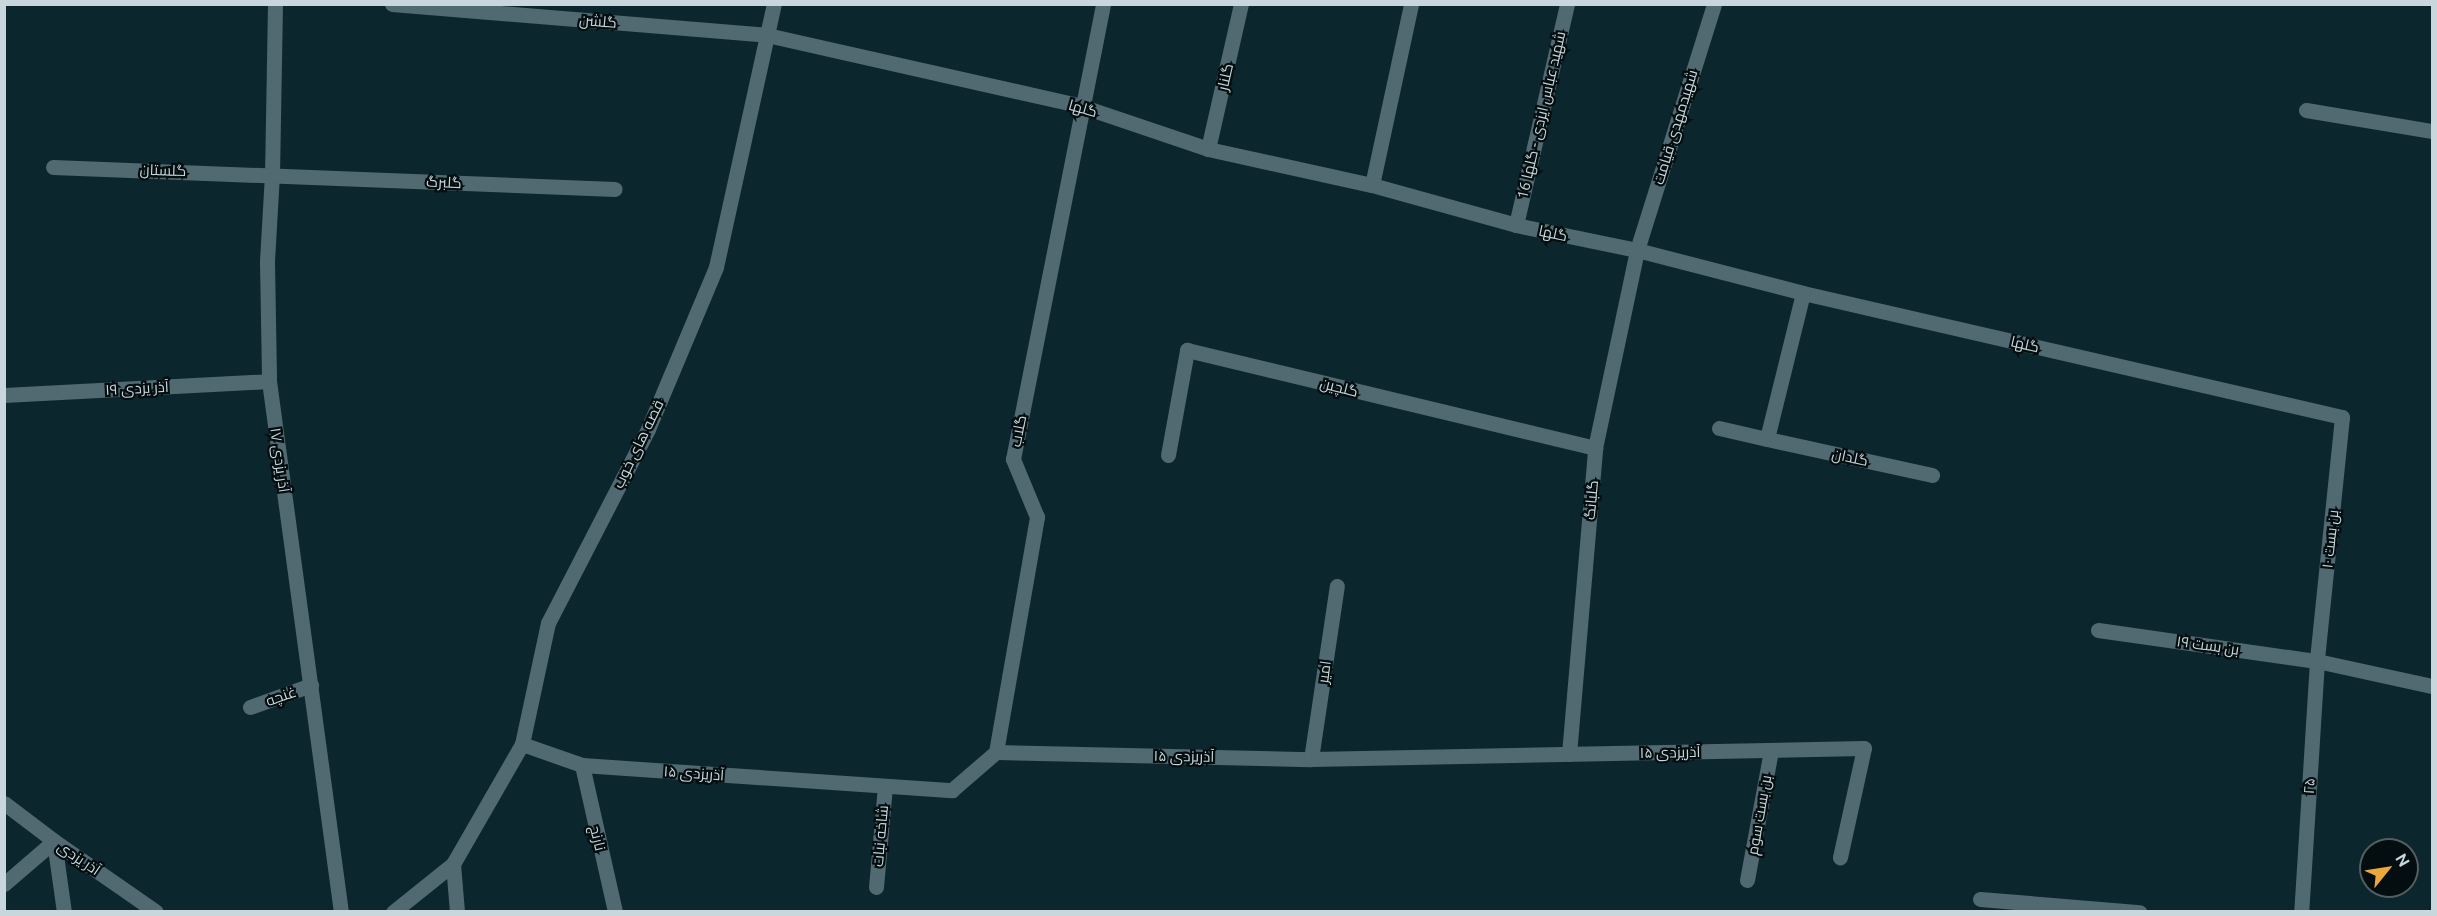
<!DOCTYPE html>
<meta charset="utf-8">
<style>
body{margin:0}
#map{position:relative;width:2437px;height:916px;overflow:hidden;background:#0c262d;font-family:Ubuntu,Cairo,sans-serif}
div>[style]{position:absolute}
.minor>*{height:15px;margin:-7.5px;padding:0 7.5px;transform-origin:7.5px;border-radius:7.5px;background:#516971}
span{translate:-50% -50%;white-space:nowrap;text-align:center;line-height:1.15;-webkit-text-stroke:4.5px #040d10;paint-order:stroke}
.street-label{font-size:15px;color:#c8d7db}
.frame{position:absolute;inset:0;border:6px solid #c8d7db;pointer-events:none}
.north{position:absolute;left:2359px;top:838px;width:60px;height:60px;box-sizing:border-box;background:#040d10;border:2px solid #525e61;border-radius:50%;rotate:60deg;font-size:16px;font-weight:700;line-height:24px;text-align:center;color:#c8d7db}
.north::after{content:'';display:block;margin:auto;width:21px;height:27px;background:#eda83b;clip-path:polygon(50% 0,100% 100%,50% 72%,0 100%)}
</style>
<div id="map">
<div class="minor">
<div style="left:275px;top:4px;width:170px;rotate:91deg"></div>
<div style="left:272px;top:174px;width:88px;rotate:93.3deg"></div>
<div style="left:267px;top:262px;width:119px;rotate:89deg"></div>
<div style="left:269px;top:381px;width:536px;rotate:82.28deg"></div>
<div style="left:392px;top:4px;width:376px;rotate:4.7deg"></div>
<div style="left:767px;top:35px;width:322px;rotate:12.7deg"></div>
<div style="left:1081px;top:106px;width:134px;rotate:18.7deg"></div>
<div style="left:1208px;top:149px;width:168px;rotate:12.4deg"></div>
<div style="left:1372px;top:185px;width:149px;rotate:15.5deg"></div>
<div style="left:1516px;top:225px;width:124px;rotate:11.7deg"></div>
<div style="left:1637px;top:250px;width:171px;rotate:14.5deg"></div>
<div style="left:1803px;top:293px;width:553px;rotate:12.96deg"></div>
<div style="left:2342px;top:417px;width:245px;rotate:95.9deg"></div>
<div style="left:2317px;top:661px;width:252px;rotate:93.6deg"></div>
<div style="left:2306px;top:110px;width:128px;rotate:9.5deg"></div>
<div style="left:1208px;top:149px;width:149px;rotate:-77.2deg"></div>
<div style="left:53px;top:167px;width:562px;rotate:2.24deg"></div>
<div style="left:1372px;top:185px;width:185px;rotate:-77.8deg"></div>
<div style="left:1516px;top:225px;width:227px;rotate:-77deg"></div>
<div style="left:1803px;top:293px;width:150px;rotate:103.9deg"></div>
<div style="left:1767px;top:439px;width:169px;rotate:12.3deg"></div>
<div style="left:4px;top:395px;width:265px;rotate:-3deg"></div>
<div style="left:1719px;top:428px;width:49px;rotate:12.9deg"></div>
<div style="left:1168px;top:455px;width:107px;rotate:-79.7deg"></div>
<div style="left:1187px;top:350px;width:420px;rotate:13.5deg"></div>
<div style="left:2098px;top:630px;width:221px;rotate:8.1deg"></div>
<div style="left:2317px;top:661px;width:118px;rotate:12.3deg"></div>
<div style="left:250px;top:707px;width:65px;rotate:-19.8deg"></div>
<div style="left:522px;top:744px;width:64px;rotate:19.3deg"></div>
<div style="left:582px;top:765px;width:371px;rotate:3.9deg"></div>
<div style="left:952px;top:790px;width:58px;rotate:-40.8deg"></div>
<div style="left:996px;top:752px;width:315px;rotate:1.3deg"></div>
<div style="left:1311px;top:759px;width:553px;rotate:-1.14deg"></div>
<div style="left:1864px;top:748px;width:112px;rotate:102.4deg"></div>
<div style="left:996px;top:752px;width:239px;rotate:-80.1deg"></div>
<div style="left:1037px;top:517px;width:63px;rotate:-112.5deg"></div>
<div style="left:1013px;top:459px;width:464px;rotate:-78.8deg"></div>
<div style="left:1569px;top:754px;width:307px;rotate:-85.1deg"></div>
<div style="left:1595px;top:448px;width:202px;rotate:-78deg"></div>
<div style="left:1637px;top:250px;width:258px;rotate:-72.6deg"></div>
<div style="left:1311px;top:759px;width:175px;rotate:-81.5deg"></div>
<div style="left:582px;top:765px;width:151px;rotate:77.3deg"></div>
<div style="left:4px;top:803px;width:63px;rotate:37.2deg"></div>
<div style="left:54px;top:841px;width:124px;rotate:34.8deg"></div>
<div style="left:54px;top:841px;width:72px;rotate:82deg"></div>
<div style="left:453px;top:864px;width:48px;rotate:85.2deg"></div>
<div style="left:1747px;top:880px;width:132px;rotate:-79.5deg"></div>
<div style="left:4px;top:884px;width:66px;rotate:-40.7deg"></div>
<div style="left:876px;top:887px;width:101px;rotate:-84.9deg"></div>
<div style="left:1980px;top:899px;width:160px;rotate:4.7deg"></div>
<div style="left:393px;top:912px;width:77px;rotate:-38.7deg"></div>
<div style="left:453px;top:864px;width:138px;rotate:-60.1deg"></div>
<div style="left:522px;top:744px;width:124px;rotate:-77.9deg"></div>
<div style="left:548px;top:623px;width:218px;rotate:-62.7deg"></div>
<div style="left:648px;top:429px;width:176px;rotate:-67.2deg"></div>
<div style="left:716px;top:267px;width:269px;rotate:-77.6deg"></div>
</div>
<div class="street-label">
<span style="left:598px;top:21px;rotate:5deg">گلشن</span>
<span style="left:1225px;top:77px;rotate:-77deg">گلنار</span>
<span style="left:1083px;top:108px;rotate:16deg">گلها</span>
<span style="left:1541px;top:115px;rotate:-77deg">شهید عباس ایزدی - گلها 16</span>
<span style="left:1675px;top:127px;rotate:-73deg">شهیدمهدی قیامت</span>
<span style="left:163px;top:170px;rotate:2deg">گلستان</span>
<span style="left:444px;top:182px;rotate:3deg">گلبرگ</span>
<span style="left:1553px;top:233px;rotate:12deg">گلها</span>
<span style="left:2025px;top:344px;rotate:13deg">گلها</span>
<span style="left:1339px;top:387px;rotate:14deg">گلچین</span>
<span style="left:137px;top:388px;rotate:-3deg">آذر یزدی ۱۹</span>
<span style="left:1018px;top:431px;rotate:-79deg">گلاب</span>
<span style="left:638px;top:444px;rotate:-64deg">قصه های خوب</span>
<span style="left:1850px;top:457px;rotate:12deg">گلدان</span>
<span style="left:280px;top:460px;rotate:82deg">آذر یزدی ۱۷</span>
<span style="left:1591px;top:500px;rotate:-85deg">گلبانگ</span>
<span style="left:2330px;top:539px;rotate:-84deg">بن بست ۱۰</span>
<span style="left:2208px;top:645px;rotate:8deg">بن بست ۱۹</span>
<span style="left:1324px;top:672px;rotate:-82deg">امیر</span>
<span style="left:281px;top:696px;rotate:-19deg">غنچه</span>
<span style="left:1670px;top:752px;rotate:-1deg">۱۵ آذریزدی</span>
<span style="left:1184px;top:756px;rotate:1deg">۱۵ آذریزدی</span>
<span style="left:694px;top:773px;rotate:4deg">۱۵ آذریزدی</span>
<span style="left:2309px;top:786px;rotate:-86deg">۲۵</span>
<span style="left:1759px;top:815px;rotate:-80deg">بن بست سوم</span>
<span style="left:880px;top:836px;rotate:-85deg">شاخه نبات</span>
<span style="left:598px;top:838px;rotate:77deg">نارنج</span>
<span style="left:79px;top:858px;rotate:34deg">آذر یزدی</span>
</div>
<div class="frame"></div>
<div class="north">N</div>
</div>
